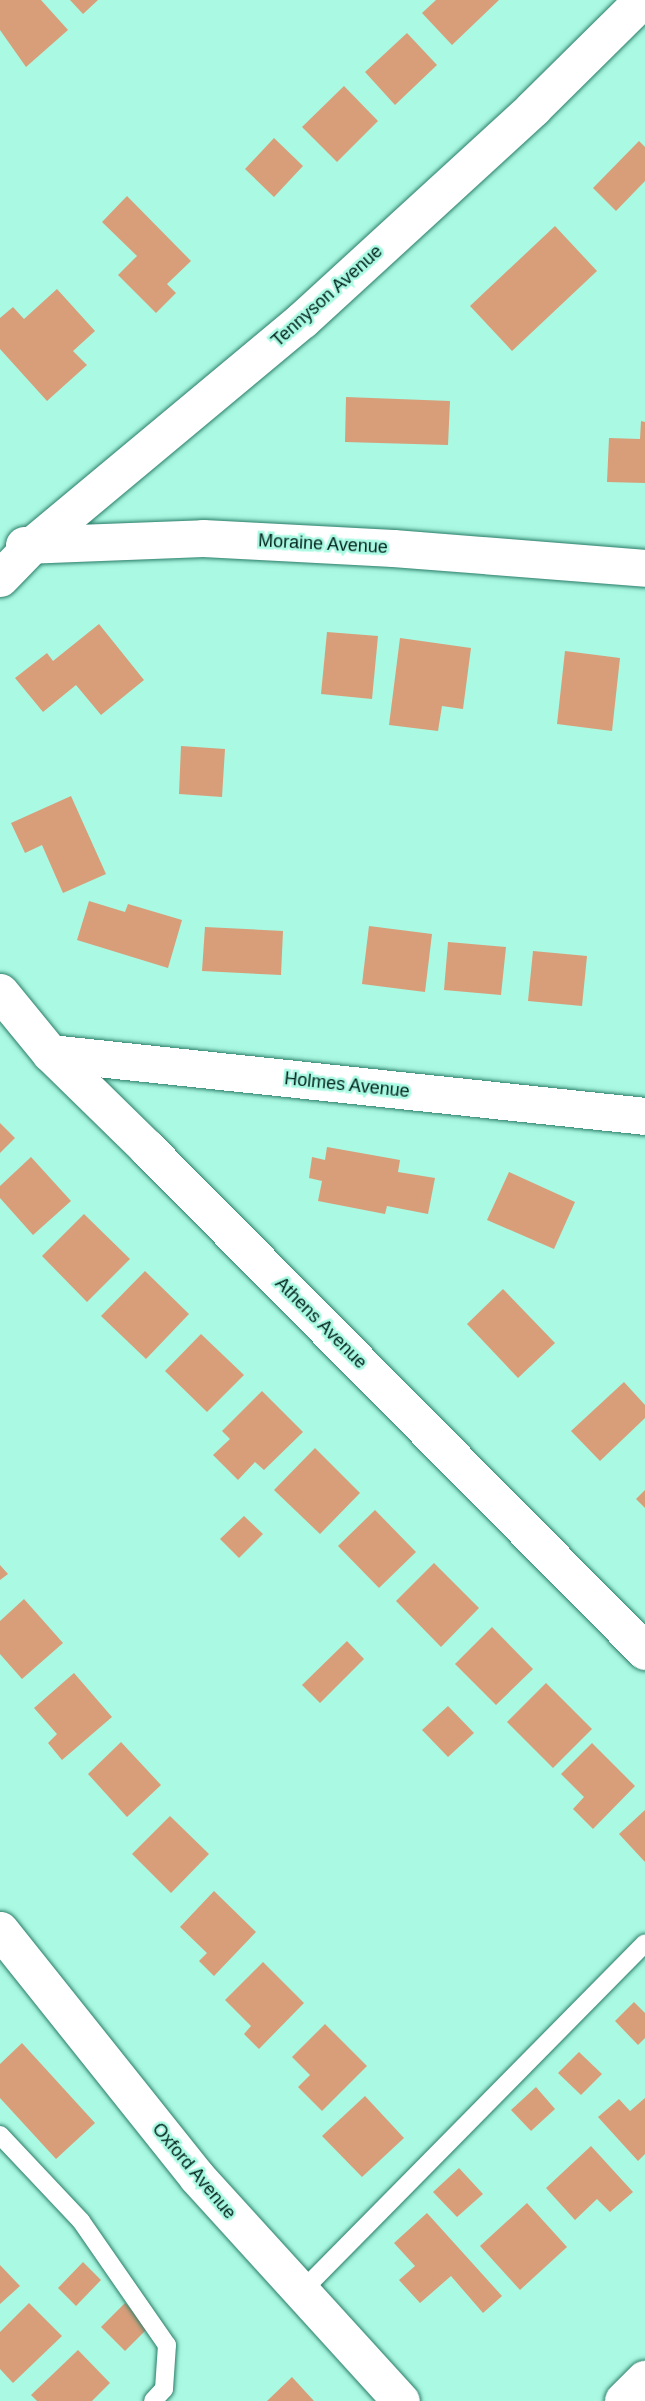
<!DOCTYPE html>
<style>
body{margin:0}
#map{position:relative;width:645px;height:2401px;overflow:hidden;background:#aaf9e2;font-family:Helvetica,sans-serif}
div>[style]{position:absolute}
.building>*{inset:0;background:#d89e7a}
.roads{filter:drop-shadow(0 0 2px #2a7c68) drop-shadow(0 0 2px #2a7c68)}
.lane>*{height:18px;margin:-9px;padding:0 9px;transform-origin:9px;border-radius:9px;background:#fff}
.street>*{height:37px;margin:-18.5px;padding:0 18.5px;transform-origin:18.5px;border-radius:18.5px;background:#fff}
.secondary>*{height:38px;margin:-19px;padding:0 19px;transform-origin:19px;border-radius:19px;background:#fff}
span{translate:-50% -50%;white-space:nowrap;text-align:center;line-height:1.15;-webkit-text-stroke:5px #aaf9e2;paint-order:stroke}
.street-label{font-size:18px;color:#00221a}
</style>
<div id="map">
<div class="building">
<div style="clip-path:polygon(0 0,41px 0,68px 30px,26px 67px,0 30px)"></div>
<div style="clip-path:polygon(70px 0,98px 0,83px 14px)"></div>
<div style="clip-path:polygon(436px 0,499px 0,452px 45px,422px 13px)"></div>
<div style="clip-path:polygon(407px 33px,437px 65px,395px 105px,365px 72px)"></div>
<div style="clip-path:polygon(344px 86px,378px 121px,337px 162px,302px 127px)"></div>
<div style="clip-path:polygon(274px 138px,303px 166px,274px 197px,245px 169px)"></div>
<div style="clip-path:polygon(639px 141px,645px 147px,645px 181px,616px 211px,593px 188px)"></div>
<div style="clip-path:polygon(127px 196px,191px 261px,167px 284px,176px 293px,156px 313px,118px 275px,137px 256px,102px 222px)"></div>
<div style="clip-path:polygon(555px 226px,597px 271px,512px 351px,470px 306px)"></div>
<div style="clip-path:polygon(57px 289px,95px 331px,73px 351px,87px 365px,47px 401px,0 349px,0 318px,13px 307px,24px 319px)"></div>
<div style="clip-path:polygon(346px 397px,450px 401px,448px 445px,345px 442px)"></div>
<div style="clip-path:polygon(641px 421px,645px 422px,645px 483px,607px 482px,609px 438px,640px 439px)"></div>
<div style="clip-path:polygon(99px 624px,144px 680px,101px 715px,76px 685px,43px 712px,15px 678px,47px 653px,53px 661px)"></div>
<div style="clip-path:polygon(327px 632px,378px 636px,372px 699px,321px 694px)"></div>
<div style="clip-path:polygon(400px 638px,471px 648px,463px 709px,442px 706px,438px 731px,389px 725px)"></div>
<div style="clip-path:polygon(565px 651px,620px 658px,612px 731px,557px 724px)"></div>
<div style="clip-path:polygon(181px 746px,225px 749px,222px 797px,179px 794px)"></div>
<div style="clip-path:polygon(71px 796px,106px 874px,63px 893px,42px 845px,25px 853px,11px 823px)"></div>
<div style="clip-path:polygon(89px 901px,125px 912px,128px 904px,182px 920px,168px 968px,77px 940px)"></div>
<div style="clip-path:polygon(369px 926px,432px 934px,425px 992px,362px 984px)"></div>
<div style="clip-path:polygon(205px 927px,283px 931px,281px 975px,202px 971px)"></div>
<div style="clip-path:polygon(448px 942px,506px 947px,501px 995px,444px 990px)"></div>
<div style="clip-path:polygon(533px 951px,587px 956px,582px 1006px,528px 1001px)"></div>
<div style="clip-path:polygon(0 1123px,15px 1138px,0 1153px)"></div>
<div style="clip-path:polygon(327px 1147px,400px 1160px,398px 1172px,435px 1178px,428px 1214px,387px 1206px,385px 1214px,318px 1201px,322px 1181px,309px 1178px,312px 1157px,325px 1160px)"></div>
<div style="clip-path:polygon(31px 1157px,71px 1201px,33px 1235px,0 1198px,0 1186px)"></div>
<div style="clip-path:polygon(509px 1172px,575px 1202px,554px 1249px,487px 1220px)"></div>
<div style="clip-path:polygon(84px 1214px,130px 1259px,87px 1302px,42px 1256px)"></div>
<div style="clip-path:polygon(145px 1271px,189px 1314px,146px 1359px,101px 1316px)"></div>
<div style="clip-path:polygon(503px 1289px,555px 1343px,518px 1378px,467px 1324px)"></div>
<div style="clip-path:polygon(201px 1334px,244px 1375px,207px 1412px,165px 1371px)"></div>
<div style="clip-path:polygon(624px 1382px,645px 1405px,645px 1418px,600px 1461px,571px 1431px)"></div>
<div style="clip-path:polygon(262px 1391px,303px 1432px,264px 1470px,255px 1462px,238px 1480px,213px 1455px,230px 1439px,222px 1431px)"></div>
<div style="clip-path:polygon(315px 1448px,360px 1493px,320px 1534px,274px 1490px)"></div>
<div style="clip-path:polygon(645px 1490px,645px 1508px,636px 1499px)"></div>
<div style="clip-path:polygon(375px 1510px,416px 1552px,379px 1588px,338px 1546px)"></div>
<div style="clip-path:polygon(244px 1516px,263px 1534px,239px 1558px,220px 1539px)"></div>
<div style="clip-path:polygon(434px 1563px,479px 1608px,441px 1647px,396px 1601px)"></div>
<div style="clip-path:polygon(0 1565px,8px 1574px,0 1580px)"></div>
<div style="clip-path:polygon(24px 1599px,63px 1643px,22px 1679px,0 1654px,0 1621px)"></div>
<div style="clip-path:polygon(492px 1627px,533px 1669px,496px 1705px,455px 1664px)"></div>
<div style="clip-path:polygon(347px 1641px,364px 1659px,320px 1703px,302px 1685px)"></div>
<div style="clip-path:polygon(74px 1673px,112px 1717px,62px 1760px,48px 1743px,57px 1734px,34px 1708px)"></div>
<div style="clip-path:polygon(546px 1683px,592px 1729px,553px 1768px,507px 1722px)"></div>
<div style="clip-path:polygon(448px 1706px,474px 1733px,448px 1757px,422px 1730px)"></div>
<div style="clip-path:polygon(121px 1742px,161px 1785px,127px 1817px,88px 1774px)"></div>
<div style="clip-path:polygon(592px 1743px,635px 1786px,593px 1829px,573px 1809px,584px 1797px,561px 1774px)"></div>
<div style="clip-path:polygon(645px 1810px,645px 1862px,619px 1834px)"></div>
<div style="clip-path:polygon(170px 1816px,209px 1854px,171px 1893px,132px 1854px)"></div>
<div style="clip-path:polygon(214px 1891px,256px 1932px,214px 1976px,199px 1961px,207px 1953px,180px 1927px)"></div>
<div style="clip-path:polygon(263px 1962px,304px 2003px,259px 2049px,244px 2034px,251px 2026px,225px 2000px)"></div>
<div style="clip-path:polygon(634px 2002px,645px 2013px,645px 2038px,638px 2045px,615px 2021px)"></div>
<div style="clip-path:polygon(325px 2024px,367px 2066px,322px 2111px,298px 2087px,310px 2075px,292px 2057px)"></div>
<div style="clip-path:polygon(22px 2043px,95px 2123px,56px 2159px,0 2098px,0 2064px)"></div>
<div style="clip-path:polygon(579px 2052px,602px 2074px,581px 2095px,558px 2073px)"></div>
<div style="clip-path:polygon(536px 2087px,555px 2109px,531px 2131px,511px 2110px)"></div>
<div style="clip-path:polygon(365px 2096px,404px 2138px,362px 2177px,322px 2136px)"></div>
<div style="clip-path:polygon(645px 2098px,645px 2154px,638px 2161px,598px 2117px,619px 2099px,630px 2111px)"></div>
<div style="clip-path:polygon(591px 2146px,633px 2192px,610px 2212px,597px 2199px,575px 2220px,546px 2188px)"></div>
<div style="clip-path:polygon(459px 2168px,483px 2194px,457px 2217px,433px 2192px)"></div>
<div style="clip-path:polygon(527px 2203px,567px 2247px,520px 2290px,480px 2246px)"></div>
<div style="clip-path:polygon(427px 2213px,502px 2296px,483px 2313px,451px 2276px,420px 2303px,399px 2280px,415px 2266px,394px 2243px)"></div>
<div style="clip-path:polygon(83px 2262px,101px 2280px,76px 2306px,58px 2288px)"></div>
<div style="clip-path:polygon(0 2265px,20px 2286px,0 2304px)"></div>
<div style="clip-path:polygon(29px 2303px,62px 2336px,13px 2383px,0 2369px,0 2332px)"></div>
<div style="clip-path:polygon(125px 2303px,149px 2327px,125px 2351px,101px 2327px)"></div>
<div style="clip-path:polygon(78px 2350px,110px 2383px,92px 2401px,37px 2401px,31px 2395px)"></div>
<div style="clip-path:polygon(292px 2377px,314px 2401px,267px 2401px)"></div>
</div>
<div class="roads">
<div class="lane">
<div style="left:0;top:2135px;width:118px;rotate:46.7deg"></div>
<div style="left:81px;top:2221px;width:151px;rotate:55.3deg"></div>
<div style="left:167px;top:2345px;width:44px;rotate:93.9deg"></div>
<div style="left:164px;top:2389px;width:16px;rotate:133deg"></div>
<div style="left:300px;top:2293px;width:491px;rotate:-45.4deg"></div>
</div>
<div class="street">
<div style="left:24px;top:545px;width:179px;rotate:-2.2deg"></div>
<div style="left:203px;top:538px;width:190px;rotate:3deg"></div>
<div style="left:393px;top:548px;width:253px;rotate:4.5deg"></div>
<div style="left:0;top:578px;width:47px;rotate:-45.9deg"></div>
<div style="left:33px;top:544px;width:350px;rotate:-39.8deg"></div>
<div style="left:302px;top:320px;width:314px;rotate:-42.5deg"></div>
<div style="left:533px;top:108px;width:153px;rotate:-44.7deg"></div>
<div style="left:0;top:992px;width:79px;rotate:50.7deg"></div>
<div style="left:50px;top:1053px;width:136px;rotate:44.4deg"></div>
<div style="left:147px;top:1148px;width:708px;rotate:45.29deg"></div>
<div style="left:50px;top:1053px;width:598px;rotate:6.04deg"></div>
<div style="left:0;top:1930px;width:316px;rotate:51.4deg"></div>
<div style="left:197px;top:2177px;width:303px;rotate:47.7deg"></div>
</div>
<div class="secondary">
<div style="left:624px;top:2401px;width:30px;rotate:-45deg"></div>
</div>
</div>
<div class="street-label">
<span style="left:327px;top:296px;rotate:-42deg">Tennyson Avenue</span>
<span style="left:323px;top:544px;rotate:3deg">Moraine Avenue</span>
<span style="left:347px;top:1085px;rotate:6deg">Holmes Avenue</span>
<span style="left:321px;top:1323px;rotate:45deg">Athens Avenue</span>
<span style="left:194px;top:2171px;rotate:50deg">Oxford Avenue</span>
</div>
</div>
